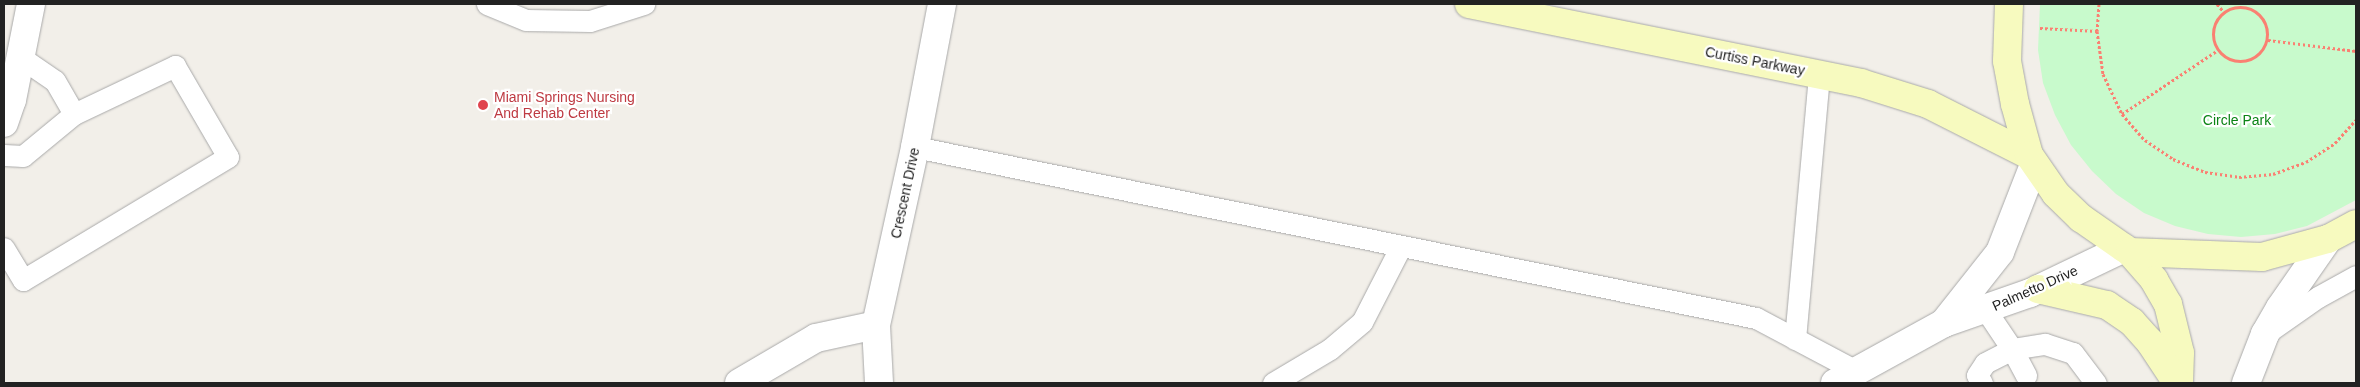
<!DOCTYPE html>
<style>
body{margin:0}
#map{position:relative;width:2360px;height:387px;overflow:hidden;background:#f2efe9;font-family:Arial,sans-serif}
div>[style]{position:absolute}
.park>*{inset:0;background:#c8facc}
.path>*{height:3px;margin-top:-1.5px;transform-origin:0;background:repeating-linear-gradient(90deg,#fa8072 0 2.5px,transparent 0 5px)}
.path>.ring{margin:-1.5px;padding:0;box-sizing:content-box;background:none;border:3px solid #fa8072;border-radius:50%}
.roads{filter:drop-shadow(0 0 1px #a9a9a9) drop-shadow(0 0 1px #a9a9a9)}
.service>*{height:21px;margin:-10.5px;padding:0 10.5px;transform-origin:10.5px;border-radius:10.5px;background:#fff}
.minor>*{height:28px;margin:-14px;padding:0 14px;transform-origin:14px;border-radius:14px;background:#fff}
.tertiary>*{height:28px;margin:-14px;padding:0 14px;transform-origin:14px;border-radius:14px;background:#fff}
.secondary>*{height:28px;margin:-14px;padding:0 14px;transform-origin:14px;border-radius:14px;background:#f7fabf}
.dots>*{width:14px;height:14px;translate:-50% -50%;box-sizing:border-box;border:2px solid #fff;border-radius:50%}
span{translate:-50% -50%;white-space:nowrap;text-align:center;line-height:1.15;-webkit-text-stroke:4.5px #fff;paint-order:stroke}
.street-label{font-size:14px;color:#222}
.health-label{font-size:14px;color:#be3a42}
.left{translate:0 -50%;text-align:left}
.park-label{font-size:14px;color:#0c8416}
.frame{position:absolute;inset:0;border:5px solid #222;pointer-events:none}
</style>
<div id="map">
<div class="park">
<div style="clip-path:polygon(2040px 4px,2356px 4px,2356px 200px,2307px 226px,2275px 234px,2241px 237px,2208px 234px,2175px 226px,2144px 213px,2116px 194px,2092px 171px,2071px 145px,2055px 115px,2043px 83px,2038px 50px)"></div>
</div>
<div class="path">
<div style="left:2099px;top:4px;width:27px;rotate:94deg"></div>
<div style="left:2097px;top:31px;width:43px;rotate:82.1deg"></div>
<div style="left:2103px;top:74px;width:44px;rotate:64.6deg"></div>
<div style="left:2122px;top:114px;width:35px;rotate:49deg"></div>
<div style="left:2145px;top:140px;width:34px;rotate:34deg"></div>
<div style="left:2173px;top:159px;width:35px;rotate:22deg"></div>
<div style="left:2205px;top:172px;width:34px;rotate:8deg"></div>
<div style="left:2239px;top:177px;width:34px;rotate:-5deg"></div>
<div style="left:2273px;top:174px;width:35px;rotate:-20deg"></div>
<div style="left:2306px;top:162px;width:35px;rotate:-33deg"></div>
<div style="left:2335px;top:143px;width:31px;rotate:-48deg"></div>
<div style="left:2217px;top:4px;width:11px;rotate:49deg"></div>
<div class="ring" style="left:2213px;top:7px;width:51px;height:51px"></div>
<div style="left:2040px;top:28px;width:57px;rotate:3deg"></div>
<div style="left:2268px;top:40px;width:89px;rotate:7.1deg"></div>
<div style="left:2122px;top:114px;width:115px;rotate:-33.7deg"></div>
</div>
<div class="roads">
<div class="service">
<div style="left:487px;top:4px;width:42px;rotate:22.3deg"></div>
<div style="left:526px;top:20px;width:64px;rotate:0.9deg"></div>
<div style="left:590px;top:21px;width:57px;rotate:-17.5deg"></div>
<div style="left:20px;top:57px;width:42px;rotate:34.4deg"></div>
<div style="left:55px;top:81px;width:38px;rotate:60deg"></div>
<div style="left:915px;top:147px;width:858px;rotate:11.49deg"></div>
<div style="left:1756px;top:318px;width:113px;rotate:27.9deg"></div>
<div style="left:4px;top:155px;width:19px;rotate:3deg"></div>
<div style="left:23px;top:156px;width:66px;rotate:-39.5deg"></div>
<div style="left:74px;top:114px;width:112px;rotate:-25.4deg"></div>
<div style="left:175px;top:66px;width:105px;rotate:59.8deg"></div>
<div style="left:228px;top:157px;width:239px;rotate:149deg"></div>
<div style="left:23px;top:280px;width:37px;rotate:-121deg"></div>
<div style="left:1985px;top:309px;width:48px;rotate:56deg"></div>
<div style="left:2012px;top:349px;width:33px;rotate:-9deg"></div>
<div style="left:2045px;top:344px;width:29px;rotate:18deg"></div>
<div style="left:2073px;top:353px;width:38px;rotate:53deg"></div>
<div style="left:2268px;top:332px;width:61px;rotate:-35deg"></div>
<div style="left:2318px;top:297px;width:43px;rotate:-28.9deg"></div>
<div style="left:1795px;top:339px;width:266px;rotate:-84.8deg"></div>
<div style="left:1273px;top:383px;width:66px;rotate:-30.8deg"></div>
<div style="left:1330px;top:349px;width:42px;rotate:-40.2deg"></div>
<div style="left:1362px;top:322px;width:85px;rotate:-62.8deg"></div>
<div style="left:1982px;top:383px;width:9px;rotate:-122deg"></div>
<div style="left:1977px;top:375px;width:14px;rotate:-56deg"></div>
<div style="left:1985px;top:363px;width:30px;rotate:-27deg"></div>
<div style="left:2012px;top:349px;width:30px;rotate:62deg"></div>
</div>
<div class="minor">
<div style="left:4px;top:123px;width:24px;rotate:-71deg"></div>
<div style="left:12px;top:100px;width:98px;rotate:-78.8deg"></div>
<div style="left:1944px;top:323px;width:90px;rotate:-51.7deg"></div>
<div style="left:2000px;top:252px;width:93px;rotate:-68.7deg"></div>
<div style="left:739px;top:383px;width:89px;rotate:-30.3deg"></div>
<div style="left:816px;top:338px;width:61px;rotate:-12.2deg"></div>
<div style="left:879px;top:383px;width:58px;rotate:-93deg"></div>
<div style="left:876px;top:325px;width:182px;rotate:-77.6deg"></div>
<div style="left:915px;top:147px;width:146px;rotate:-79.3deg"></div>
<div style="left:1835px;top:383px;width:124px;rotate:-28.8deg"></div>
<div style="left:1944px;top:323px;width:91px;rotate:-19.2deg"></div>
<div style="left:2030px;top:293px;width:104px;rotate:-25.6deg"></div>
</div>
<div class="tertiary">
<div style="left:2246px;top:383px;width:53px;rotate:-68.8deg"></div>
<div style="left:2265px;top:334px;width:30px;rotate:-60deg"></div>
<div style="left:2280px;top:308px;width:84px;rotate:-55.2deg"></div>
</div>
<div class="secondary">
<div style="left:1469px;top:4px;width:400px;rotate:11.4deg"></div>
<div style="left:1861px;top:83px;width:70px;rotate:17.4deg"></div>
<div style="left:1928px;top:104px;width:113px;rotate:26.8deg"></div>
<div style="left:2009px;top:4px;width:57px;rotate:92deg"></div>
<div style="left:2007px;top:61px;width:44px;rotate:79.5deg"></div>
<div style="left:2015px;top:104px;width:53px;rotate:74.6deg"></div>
<div style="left:2029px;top:155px;width:47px;rotate:55.3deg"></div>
<div style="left:2056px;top:194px;width:35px;rotate:44deg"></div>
<div style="left:2081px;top:218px;width:52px;rotate:34.9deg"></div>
<div style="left:2124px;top:248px;width:7px;rotate:34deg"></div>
<div style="left:2130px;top:252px;width:132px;rotate:2.2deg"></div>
<div style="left:2262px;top:257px;width:68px;rotate:-15.3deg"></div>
<div style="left:2328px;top:239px;width:32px;rotate:-28deg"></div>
<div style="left:2130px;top:252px;width:37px;rotate:49deg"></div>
<div style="left:2154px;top:280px;width:28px;rotate:60deg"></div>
<div style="left:2168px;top:304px;width:50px;rotate:76.2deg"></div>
<div style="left:2180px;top:353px;width:30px;rotate:92deg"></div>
<div style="left:2038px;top:289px;width:71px;rotate:13.1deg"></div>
<div style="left:2107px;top:305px;width:30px;rotate:34deg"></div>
<div style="left:2132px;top:322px;width:27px;rotate:48deg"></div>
<div style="left:2150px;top:342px;width:49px;rotate:56.6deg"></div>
</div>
</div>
<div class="dots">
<div style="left:483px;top:105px;background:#e0444e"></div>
</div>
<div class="street-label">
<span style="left:1755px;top:61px;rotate:11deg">Curtiss Parkway</span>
<span style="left:905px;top:193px;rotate:-78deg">Crescent Drive</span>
<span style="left:2035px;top:288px;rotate:-24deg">Palmetto Drive</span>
</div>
<div class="health-label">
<span class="left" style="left:494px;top:105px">Miami Springs Nursing<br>And Rehab Center</span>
</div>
<div class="park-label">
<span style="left:2237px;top:120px">Circle Park</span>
</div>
<div class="frame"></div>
</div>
